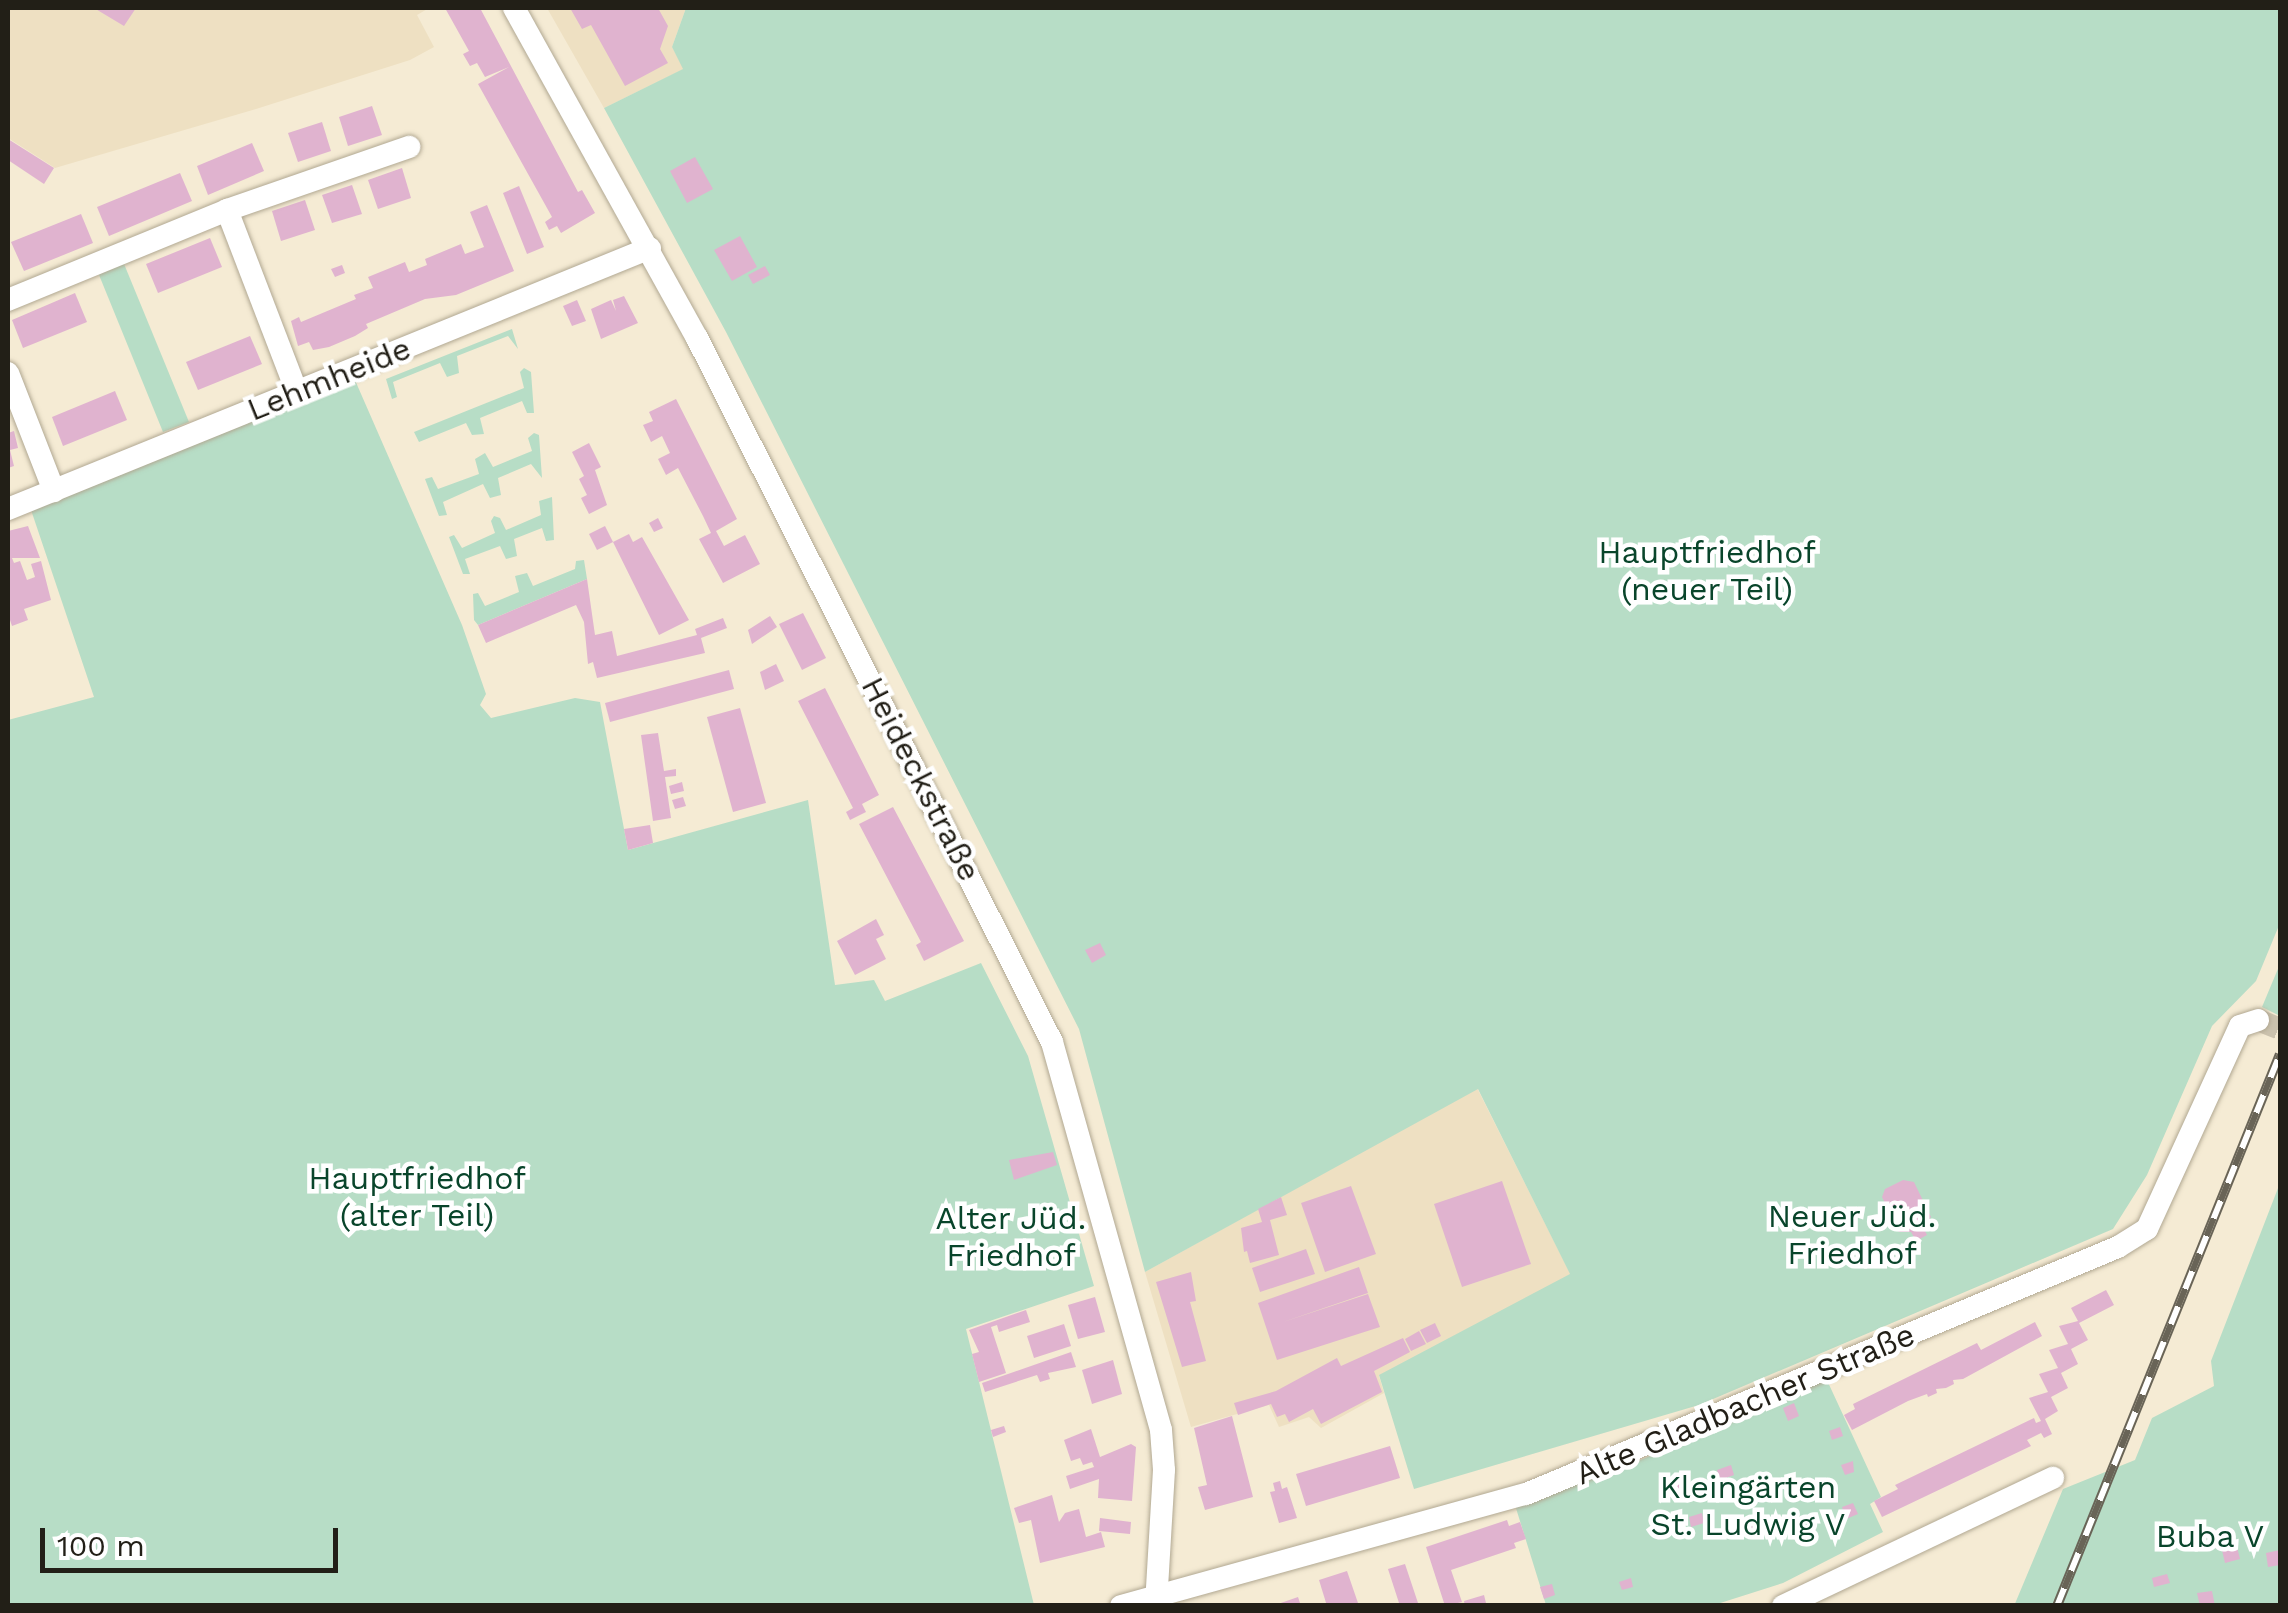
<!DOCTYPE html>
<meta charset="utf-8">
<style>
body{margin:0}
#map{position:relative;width:2288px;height:1613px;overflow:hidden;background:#f5ebd4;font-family:"Work Sans",sans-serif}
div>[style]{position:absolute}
.built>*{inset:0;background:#eee0c2}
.green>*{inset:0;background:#b7ddc6}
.building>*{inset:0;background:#e0b3cf}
.minor-tunnel>*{height:22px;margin-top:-11px;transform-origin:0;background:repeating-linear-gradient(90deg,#cbc2ae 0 22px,transparent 0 33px)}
.roads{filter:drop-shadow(0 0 2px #b1a892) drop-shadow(0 0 2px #b1a892)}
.minor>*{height:22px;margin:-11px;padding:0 11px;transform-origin:11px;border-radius:11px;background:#fff}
.rail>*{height:10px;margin-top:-5px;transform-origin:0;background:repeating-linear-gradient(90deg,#fff 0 19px,#696457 0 38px);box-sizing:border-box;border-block:2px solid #696457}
span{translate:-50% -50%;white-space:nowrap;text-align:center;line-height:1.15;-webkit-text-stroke:9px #fff;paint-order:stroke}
.street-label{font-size:32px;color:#221f17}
.park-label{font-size:32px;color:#09452b}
.frame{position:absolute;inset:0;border:10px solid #221f17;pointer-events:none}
.scale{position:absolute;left:40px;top:1528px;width:298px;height:45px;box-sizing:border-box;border:5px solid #221f17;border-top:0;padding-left:12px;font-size:30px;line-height:35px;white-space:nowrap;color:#221f17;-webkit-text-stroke:8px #fff;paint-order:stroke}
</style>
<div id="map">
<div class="built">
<div style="clip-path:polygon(8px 8px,429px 8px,417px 15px,434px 47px,410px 60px,256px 109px,55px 168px,8px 138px)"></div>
<div style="clip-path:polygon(547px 8px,686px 8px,672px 47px,684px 69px,604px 108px)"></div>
<div style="clip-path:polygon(1477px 1088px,1571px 1275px,1379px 1376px,1384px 1393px,1321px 1428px,1309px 1417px,1279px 1427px,1269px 1405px,1191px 1427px,1145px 1272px)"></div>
</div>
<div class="green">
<div style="clip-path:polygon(686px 8px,2280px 8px,2280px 923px,2256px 981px,2212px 1026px,2147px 1175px,2113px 1229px,1699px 1405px,1414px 1489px,1379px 1375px,1570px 1274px,1478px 1089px,1145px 1272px,1079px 1029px,726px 332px,604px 108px,683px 69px,672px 47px)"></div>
<div style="clip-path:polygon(122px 259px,189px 422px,163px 432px,97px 270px)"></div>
<div style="clip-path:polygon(512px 329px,518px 349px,508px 336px,457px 356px,459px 373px,447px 377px,440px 363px,393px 382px,397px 397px,392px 399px,386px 379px)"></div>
<div style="clip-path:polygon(524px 368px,531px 372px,534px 413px,527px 413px,522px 401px,480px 418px,484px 434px,472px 435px,466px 423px,419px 442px,414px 432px,524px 388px,520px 372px)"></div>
<div style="clip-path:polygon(351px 371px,462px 625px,486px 694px,480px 705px,491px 718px,575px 698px,600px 702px,628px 850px,808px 800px,835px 985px,874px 980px,885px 1001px,981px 963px,1028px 1056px,1094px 1286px,966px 1329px,1034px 1605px,8px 1606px,8px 720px,94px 697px,28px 501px)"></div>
<div style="clip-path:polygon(534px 433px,539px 435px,542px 478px,531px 464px,498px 478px,501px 495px,490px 498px,483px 484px,443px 502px,447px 515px,439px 516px,425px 479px,432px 477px,438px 489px,479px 474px,475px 459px,485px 453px,493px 467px,532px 451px,528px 438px)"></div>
<div style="clip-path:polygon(552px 497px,554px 540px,546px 541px,542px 528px,514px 539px,517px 556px,506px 559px,500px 546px,465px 559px,470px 574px,463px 574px,449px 537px,454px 535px,462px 548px,495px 533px,491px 521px,494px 516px,500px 518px,506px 530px,541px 515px,539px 501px)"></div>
<div style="clip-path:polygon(584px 560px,587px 579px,478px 625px,474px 620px,473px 594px,478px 593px,485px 606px,519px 592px,515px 576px,527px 573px,533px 586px,575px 569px,576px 561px)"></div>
<div style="clip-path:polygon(2280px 964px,2280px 1016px,2262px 1007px)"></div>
<div style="clip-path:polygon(2280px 1183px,2280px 1605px,2014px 1606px,2063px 1489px,2135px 1460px,2152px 1418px,2214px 1386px,2211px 1361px)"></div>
<div style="clip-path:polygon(1826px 1378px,1881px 1497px,1870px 1504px,1883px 1532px,1783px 1583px,1714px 1605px,1546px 1605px,1515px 1505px,1643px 1459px)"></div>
</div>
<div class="building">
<div style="clip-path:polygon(94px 8px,136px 8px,124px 26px)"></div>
<div style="clip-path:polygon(445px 8px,480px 8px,578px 192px,582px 190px,595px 213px,561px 233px,557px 226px,549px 230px,545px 222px,552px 217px,478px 84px,509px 67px,485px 77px,477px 63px,470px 66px,463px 54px,469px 51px)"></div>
<div style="clip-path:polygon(570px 8px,658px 8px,668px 26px,660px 49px,668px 63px,625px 86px,591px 25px,582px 29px)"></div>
<div style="clip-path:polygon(372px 106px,382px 135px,348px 146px,339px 117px)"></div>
<div style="clip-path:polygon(322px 122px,331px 151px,298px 162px,288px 133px)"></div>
<div style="clip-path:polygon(8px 139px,54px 168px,44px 184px,8px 160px)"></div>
<div style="clip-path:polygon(252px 143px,264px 171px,208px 195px,197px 166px)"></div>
<div style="clip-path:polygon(695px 157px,713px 189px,687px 203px,670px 171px)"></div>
<div style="clip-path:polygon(402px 168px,411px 198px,378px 209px,368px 180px)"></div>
<div style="clip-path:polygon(180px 173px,192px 201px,109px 236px,97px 207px)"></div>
<div style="clip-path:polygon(352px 185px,362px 214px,332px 223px,322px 195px)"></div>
<div style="clip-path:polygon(519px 186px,544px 247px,527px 254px,503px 193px)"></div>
<div style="clip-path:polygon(305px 200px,315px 230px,281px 241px,272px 211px)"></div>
<div style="clip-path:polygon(487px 205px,514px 271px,456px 295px,425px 299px,366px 324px,368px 328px,355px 336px,329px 347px,313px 350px,309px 342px,298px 346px,291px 321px,299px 317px,301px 322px,356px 299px,354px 295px,373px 288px,368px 277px,405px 262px,409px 272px,427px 265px,425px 259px,461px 244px,465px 254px,484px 247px,470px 212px)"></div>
<div style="clip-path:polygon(81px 214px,93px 243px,24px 271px,11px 242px)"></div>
<div style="clip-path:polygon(740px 236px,757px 267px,732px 281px,714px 250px)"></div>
<div style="clip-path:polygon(210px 238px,222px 267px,158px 293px,146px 264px)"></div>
<div style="clip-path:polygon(342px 265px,345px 273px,335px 277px,331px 269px)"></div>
<div style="clip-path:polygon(765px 266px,770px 275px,753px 284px,748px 275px)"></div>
<div style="clip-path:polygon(75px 293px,87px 322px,23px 348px,12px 320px)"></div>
<div style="clip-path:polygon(624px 296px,638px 323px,601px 339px,591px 309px,611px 300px,616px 311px,613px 300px)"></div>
<div style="clip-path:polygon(577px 300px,586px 321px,572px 326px,563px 306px)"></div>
<div style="clip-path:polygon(250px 336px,262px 364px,198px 390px,186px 362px)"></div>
<div style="clip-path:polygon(115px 391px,127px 420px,63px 446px,52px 417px)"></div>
<div style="clip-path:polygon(676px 399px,737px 519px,716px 531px,724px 546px,745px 535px,760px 564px,723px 583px,699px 539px,711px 533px,703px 516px,678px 468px,666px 475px,658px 459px,670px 453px,662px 436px,651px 442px,643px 425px,653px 421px,649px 412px)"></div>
<div style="clip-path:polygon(14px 431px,18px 448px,10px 450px,14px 466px,8px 468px,8px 433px)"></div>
<div style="clip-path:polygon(589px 443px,601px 467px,595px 470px,607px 505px,589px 514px,581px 498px,587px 495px,579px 479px,584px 476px,572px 452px)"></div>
<div style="clip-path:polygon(658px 518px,663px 528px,654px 532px,649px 523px)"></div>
<div style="clip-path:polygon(28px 526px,40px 558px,12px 558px,14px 563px,20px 561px,27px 580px,35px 577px,31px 564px,41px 561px,51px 600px,24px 609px,28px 620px,12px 626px,8px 614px,8px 531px)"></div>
<div style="clip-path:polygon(605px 526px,613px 542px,597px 550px,589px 534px)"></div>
<div style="clip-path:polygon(629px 534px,633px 542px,642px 537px,689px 620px,659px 635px,613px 542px)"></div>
<div style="clip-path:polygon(587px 579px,595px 635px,612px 631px,617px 656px,697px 635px,695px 629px,723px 618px,727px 628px,701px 638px,705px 653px,597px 678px,593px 662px,588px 664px,584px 622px,576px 605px,486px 643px,478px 625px)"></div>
<div style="clip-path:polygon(803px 613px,826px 658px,802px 670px,779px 624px)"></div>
<div style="clip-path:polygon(770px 616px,777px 627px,752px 644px,748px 630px)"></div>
<div style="clip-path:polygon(776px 664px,784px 681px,765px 690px,760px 672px)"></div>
<div style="clip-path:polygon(729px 670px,734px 689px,610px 722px,605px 703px)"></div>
<div style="clip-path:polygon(825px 688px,879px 795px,862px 804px,866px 812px,850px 820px,846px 812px,853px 808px,798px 701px)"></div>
<div style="clip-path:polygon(740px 708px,766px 803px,733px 812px,707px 717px)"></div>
<div style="clip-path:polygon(658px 733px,664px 771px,676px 769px,676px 776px,665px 777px,671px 818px,653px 821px,641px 735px)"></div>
<div style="clip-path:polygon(682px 782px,684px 791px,671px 794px,669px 786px)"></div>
<div style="clip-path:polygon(683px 797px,686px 806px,675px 809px,672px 800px)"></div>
<div style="clip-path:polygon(893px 807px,964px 941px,924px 961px,916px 945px,921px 942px,859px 824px)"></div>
<div style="clip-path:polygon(650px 825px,653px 843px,628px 850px,624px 829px)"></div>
<div style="clip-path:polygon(876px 919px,884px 935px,876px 939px,886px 959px,855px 975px,837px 941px)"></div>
<div style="clip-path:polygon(1100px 943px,1106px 955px,1092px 963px,1085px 950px)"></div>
<div style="clip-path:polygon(1053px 1152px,1057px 1165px,1014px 1180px,1009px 1160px)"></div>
<div style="clip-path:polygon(1903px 1180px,1914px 1182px,1931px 1217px,1923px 1227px,1927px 1235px,1916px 1241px,1911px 1232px,1899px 1232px,1882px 1197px,1885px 1189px)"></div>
<div style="clip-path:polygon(1502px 1181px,1531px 1264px,1462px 1287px,1434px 1204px)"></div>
<div style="clip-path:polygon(1351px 1186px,1376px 1254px,1325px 1272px,1301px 1203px)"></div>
<div style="clip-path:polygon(1281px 1197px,1287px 1215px,1270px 1220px,1279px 1255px,1250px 1263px,1247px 1251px,1244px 1252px,1241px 1228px,1262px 1222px,1258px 1209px)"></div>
<div style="clip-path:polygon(1306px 1249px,1315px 1274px,1260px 1292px,1252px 1268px)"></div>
<div style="clip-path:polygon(1359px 1267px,1368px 1293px,1283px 1322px,1368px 1294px,1380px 1327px,1277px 1360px,1258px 1303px)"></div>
<div style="clip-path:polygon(1191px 1272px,1196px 1301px,1190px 1302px,1206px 1361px,1182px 1367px,1156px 1282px)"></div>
<div style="clip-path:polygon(2106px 1290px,2114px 1305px,2079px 1323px,2088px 1340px,2071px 1349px,2078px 1364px,2061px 1373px,2068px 1388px,2051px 1397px,2058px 1411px,2045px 1419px,2052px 1434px,2044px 1438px,2041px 1433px,2027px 1440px,2031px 1446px,1882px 1517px,1874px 1501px,1898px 1489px,1895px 1485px,2034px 1418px,2036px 1423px,2041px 1421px,2029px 1398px,2048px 1392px,2039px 1374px,2058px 1368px,2049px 1350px,2068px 1344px,2059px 1326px,2078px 1321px,2071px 1308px)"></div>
<div style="clip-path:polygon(1095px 1297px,1105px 1332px,1078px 1339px,1068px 1305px)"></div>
<div style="clip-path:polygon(1026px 1310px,1030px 1322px,999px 1332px,997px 1325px,991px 1327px,1006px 1373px,979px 1382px,972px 1354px,979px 1352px,969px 1330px)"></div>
<div style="clip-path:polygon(2035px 1322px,2042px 1336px,1963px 1379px,1953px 1380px,1954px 1384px,1946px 1388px,1936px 1389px,1937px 1393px,1928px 1397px,1927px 1394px,1908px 1401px,1852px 1430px,1844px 1415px,1855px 1409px,1853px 1404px,1977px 1343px,1981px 1350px)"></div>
<div style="clip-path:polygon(1435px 1323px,1441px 1336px,1427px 1343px,1420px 1330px)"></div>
<div style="clip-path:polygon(1064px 1324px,1071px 1346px,1034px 1358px,1027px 1336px)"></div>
<div style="clip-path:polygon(1419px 1331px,1426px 1344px,1411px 1351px,1405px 1339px)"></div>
<div style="clip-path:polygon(1403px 1338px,1410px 1352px,1374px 1371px,1382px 1392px,1321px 1424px,1313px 1409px,1289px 1422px,1285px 1414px,1277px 1417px,1271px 1404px,1238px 1415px,1234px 1403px,1276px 1391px,1337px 1358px,1341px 1366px)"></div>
<div style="clip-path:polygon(1071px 1352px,1076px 1367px,1048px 1373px,1050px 1379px,1040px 1382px,1037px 1375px,985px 1392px,982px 1383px)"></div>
<div style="clip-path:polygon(1113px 1360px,1122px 1394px,1092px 1404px,1082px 1370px)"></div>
<div style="clip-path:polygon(1794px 1403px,1799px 1416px,1788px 1421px,1783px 1408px)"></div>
<div style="clip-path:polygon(1232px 1416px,1253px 1497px,1205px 1510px,1198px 1487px,1207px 1485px,1194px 1428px)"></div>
<div style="clip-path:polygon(1004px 1426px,1006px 1432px,993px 1437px,991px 1430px)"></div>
<div style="clip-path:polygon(1840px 1427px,1843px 1436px,1832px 1440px,1829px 1431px)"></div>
<div style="clip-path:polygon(1091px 1429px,1100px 1457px,1131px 1444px,1136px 1447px,1132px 1501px,1098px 1498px,1099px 1479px,1070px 1489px,1066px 1476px,1094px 1467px,1092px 1462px,1083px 1465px,1080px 1458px,1071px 1461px,1064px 1440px)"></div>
<div style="clip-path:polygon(1390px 1446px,1400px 1478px,1306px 1506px,1296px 1474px)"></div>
<div style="clip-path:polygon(1853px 1461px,1854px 1472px,1845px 1475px,1841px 1465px)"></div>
<div style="clip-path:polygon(1731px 1465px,1734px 1475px,1720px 1480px,1717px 1470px)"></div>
<div style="clip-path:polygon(1684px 1480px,1688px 1491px,1678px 1494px,1675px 1483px)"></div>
<div style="clip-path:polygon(1280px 1481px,1282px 1489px,1287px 1487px,1297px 1518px,1279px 1523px,1270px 1492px,1275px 1491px,1273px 1483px)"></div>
<div style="clip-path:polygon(1052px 1495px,1059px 1522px,1065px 1513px,1079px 1509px,1086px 1537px,1101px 1532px,1105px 1547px,1040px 1563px,1031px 1520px,1019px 1523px,1014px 1508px)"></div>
<div style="clip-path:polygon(1853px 1503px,1858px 1514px,1846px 1519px,1842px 1507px)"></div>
<div style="clip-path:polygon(1702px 1513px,1704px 1523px,1691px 1527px,1689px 1517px)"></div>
<div style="clip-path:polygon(1749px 1516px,1754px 1531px,1744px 1534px,1739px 1520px)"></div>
<div style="clip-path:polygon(1100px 1518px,1131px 1522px,1130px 1534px,1099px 1531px)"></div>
<div style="clip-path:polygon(1507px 1520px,1509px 1526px,1520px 1522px,1526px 1539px,1514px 1543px,1516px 1548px,1451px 1570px,1462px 1602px,1445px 1606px,1426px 1547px)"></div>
<div style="clip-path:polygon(1662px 1525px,1664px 1537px,1655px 1538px,1653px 1527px)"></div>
<div style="clip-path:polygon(2224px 1536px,2227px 1546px,2216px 1549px,2213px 1539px)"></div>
<div style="clip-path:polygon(2237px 1547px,2240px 1559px,2225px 1563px,2222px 1550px)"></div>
<div style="clip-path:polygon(2280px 1550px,2280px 1565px,2268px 1567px,2266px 1553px)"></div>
<div style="clip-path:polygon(1405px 1564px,1419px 1606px,1400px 1606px,1388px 1569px)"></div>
<div style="clip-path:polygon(1347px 1571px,1359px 1606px,1327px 1606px,1319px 1580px)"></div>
<div style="clip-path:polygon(2167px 1574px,2170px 1583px,2154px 1587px,2152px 1578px)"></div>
<div style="clip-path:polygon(1631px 1578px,1633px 1587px,1622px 1590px,1619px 1582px)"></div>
<div style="clip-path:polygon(1552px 1584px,1555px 1595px,1544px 1599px,1540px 1587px)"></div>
<div style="clip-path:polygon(2212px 1591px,2215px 1606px,2200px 1606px,2197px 1593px)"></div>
<div style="clip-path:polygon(1484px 1595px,1486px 1603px,1465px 1606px,1464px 1601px)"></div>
<div style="clip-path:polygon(1298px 1597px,1301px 1606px,1275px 1606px,1275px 1605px)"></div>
</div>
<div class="minor-tunnel">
<div style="left:2258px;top:1020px;width:24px;rotate:22deg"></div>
</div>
<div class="roads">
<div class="minor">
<div style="left:514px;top:8px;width:377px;rotate:61deg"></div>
<div style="left:697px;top:338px;width:788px;rotate:63.24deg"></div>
<div style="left:1052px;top:1042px;width:403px;rotate:74.3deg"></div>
<div style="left:1161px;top:1430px;width:40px;rotate:85.7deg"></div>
<div style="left:1164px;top:1470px;width:136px;rotate:93.4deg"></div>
<div style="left:227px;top:210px;width:195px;rotate:69deg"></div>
<div style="left:8px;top:300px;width:237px;rotate:-22.3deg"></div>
<div style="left:227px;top:210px;width:193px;rotate:-19.1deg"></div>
<div style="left:8px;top:373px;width:127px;rotate:68.7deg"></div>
<div style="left:8px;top:509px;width:693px;rotate:-22.12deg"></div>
<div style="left:1121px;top:1606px;width:420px;rotate:-15.5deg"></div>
<div style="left:1526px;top:1494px;width:641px;rotate:-22.65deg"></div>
<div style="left:2118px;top:1247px;width:34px;rotate:-32deg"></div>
<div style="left:2147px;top:1229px;width:223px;rotate:-65.4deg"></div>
<div style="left:2240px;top:1026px;width:19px;rotate:-18deg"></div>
<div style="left:1783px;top:1606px;width:299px;rotate:-25.4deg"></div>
</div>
</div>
<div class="rail">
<div style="left:2057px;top:1606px;width:595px;rotate:-68deg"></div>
</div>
<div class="street-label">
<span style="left:329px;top:379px;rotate:-22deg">Lehmheide</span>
<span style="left:921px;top:779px;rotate:63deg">Heideckstraße</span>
<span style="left:1745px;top:1404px;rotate:-23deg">Alte Gladbacher Straße</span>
</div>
<div class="park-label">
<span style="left:1707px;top:571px">Hauptfriedhof<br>(neuer Teil)</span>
<span style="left:417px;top:1197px">Hauptfriedhof<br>(alter Teil)</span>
<span style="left:1852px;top:1235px">Neuer Jüd.<br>Friedhof</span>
<span style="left:1011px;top:1237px">Alter Jüd.<br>Friedhof</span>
<span style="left:1748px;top:1506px">Kleingärten<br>St. Ludwig V</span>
<span style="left:2210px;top:1536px">Buba V</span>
</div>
<div class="frame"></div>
<div class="scale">100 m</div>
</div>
